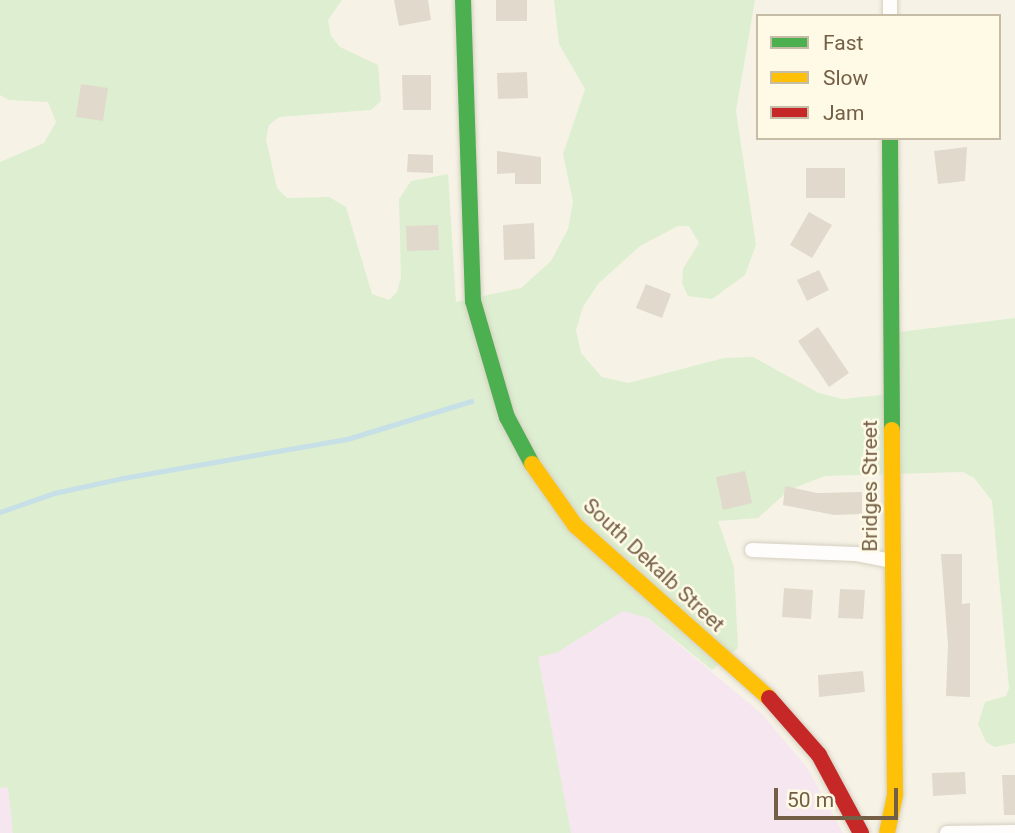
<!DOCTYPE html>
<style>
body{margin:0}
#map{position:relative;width:1015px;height:833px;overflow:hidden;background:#f6f3e6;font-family:Roboto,sans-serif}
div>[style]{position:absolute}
.education>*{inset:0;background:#f5e6f0}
.green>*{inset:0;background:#ddefd0}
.stream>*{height:5px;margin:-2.5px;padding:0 2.5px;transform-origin:2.5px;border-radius:2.5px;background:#c7dfe7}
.building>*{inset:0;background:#e1d9cb}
.roads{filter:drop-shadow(0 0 2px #d5cfc1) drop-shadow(0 0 2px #d5cfc1)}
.street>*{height:14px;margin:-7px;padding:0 7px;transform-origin:7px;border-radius:7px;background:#fefdfb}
.fast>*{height:16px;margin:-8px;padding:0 8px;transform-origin:8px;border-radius:8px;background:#4caf50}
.slow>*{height:16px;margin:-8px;padding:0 8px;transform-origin:8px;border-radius:8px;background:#ffc107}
.jam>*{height:16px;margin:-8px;padding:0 8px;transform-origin:8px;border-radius:8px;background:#c62828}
span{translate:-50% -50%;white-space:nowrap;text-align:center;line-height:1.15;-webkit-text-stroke:5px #fffae6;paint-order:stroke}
.street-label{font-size:21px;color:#745f46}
.legend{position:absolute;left:756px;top:14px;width:245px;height:126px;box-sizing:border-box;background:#fffae6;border:2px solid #c7bca6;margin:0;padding:9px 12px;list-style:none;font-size:21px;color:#745f46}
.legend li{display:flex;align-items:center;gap:14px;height:35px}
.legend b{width:35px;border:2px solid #c7bca6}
.scale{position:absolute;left:774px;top:788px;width:124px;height:32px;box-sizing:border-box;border:4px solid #745f46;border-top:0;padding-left:9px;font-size:21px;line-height:24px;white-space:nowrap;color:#745f46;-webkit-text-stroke:5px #fffae6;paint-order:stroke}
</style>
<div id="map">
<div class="education">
<div style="clip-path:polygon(467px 467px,763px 715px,808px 769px,843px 833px,0 833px,0 584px)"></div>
</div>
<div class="green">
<div style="clip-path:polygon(0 0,342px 0,328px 20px,331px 36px,340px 47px,378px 65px,381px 101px,371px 110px,279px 117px,269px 125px,266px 139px,277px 188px,287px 198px,329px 197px,346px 207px,372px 294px,389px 300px,397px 292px,401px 277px,399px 199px,411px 181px,448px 174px,456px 302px,521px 288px,551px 261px,568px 229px,573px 202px,563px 154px,585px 89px,559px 44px,554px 0,755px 0,736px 111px,756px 245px,745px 275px,712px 299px,688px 296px,682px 283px,683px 269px,699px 243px,689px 226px,678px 226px,640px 246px,598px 284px,583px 307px,576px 330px,581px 353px,602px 377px,628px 383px,724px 358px,753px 357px,819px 393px,842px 399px,891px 394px,891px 333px,1015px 318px,1015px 743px,995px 747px,986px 742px,978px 724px,985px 702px,1006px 696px,1009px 688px,992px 501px,974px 478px,963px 472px,825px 476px,789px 490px,758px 518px,718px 521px,734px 567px,738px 648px,712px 670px,648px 618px,623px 611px,556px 653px,538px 657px,571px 833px,13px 833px,8px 787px,0 788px,0 162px,44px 143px,56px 122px,48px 102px,9px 100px,0 95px)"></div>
</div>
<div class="stream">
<div style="left:0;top:512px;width:57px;rotate:-19.4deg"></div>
<div style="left:54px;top:493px;width:71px;rotate:-12.3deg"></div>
<div style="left:123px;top:478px;width:227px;rotate:-9.9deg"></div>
<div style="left:347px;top:439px;width:130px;rotate:-17deg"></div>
</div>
<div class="building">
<div style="clip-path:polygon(394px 0,428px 0,431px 20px,399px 26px)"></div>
<div style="clip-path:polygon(496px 0,527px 0,527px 21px,496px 21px)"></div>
<div style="clip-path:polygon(527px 72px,528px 98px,498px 99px,497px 73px)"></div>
<div style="clip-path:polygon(402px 75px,431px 75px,431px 110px,403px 110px)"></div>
<div style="clip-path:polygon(81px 84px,108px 88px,103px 121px,76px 117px)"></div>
<div style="clip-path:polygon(967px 147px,965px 181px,938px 184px,934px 151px)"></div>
<div style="clip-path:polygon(497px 151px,541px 157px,541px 184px,515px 184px,515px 173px,497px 174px)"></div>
<div style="clip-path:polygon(408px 154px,433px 155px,433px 173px,407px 172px)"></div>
<div style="clip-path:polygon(806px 168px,845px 168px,845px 198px,806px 198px)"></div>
<div style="clip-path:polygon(809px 212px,832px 225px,812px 258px,790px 245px)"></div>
<div style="clip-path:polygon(534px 223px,535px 259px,504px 260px,503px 225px)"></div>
<div style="clip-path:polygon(438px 225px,439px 250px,407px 251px,406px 226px)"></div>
<div style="clip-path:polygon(819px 270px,829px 290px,807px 301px,797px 280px)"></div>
<div style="clip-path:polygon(646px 284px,671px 294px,662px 318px,636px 308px)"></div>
<div style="clip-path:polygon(818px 327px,849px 373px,829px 387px,798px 341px)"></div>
<div style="clip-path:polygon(745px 471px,752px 503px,723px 510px,716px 477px)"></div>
<div style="clip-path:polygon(785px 486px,817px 493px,862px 492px,862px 514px,834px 515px,783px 505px)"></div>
<div style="clip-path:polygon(941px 554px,962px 554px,962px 604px,970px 603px,970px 697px,946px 696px,948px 645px)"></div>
<div style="clip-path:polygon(784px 588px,813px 590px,811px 619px,782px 617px)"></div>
<div style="clip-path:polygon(840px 589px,865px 590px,863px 619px,838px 618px)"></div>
<div style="clip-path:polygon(863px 671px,865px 692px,819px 697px,818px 675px)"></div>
<div style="clip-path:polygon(965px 772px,966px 794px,933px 796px,932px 773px)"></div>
<div style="clip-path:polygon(1002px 775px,1015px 775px,1015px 815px,1004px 815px)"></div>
</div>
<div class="roads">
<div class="street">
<div style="left:890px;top:0;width:16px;rotate:90deg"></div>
<div style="left:752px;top:550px;width:104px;rotate:2.2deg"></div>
<div style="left:856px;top:554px;width:37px;rotate:11deg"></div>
<div style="left:947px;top:833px;width:68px;rotate:-0.8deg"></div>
</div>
<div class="fast">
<div style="left:463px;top:0;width:301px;rotate:88.1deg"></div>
<div style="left:473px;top:301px;width:121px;rotate:73.7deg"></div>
<div style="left:507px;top:417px;width:53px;rotate:62deg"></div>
<div style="left:890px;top:138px;width:292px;rotate:89.6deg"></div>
</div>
<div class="slow">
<div style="left:532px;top:464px;width:75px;rotate:54.8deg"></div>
<div style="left:575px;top:525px;width:260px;rotate:41.7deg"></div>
<div style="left:887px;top:833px;width:40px;rotate:-78deg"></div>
<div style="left:895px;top:794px;width:364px;rotate:-90.5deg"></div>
</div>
<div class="jam">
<div style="left:769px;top:698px;width:76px;rotate:48.7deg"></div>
<div style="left:819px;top:755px;width:89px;rotate:61.7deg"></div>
</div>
</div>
<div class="street-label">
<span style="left:870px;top:486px;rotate:-90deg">Bridges Street</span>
<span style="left:654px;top:565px;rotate:43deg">South Dekalb Street</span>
</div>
<ul class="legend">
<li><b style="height:9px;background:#4caf50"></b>Fast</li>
<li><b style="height:9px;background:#ffc107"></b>Slow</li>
<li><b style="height:9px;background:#c62828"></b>Jam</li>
</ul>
<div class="scale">50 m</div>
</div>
